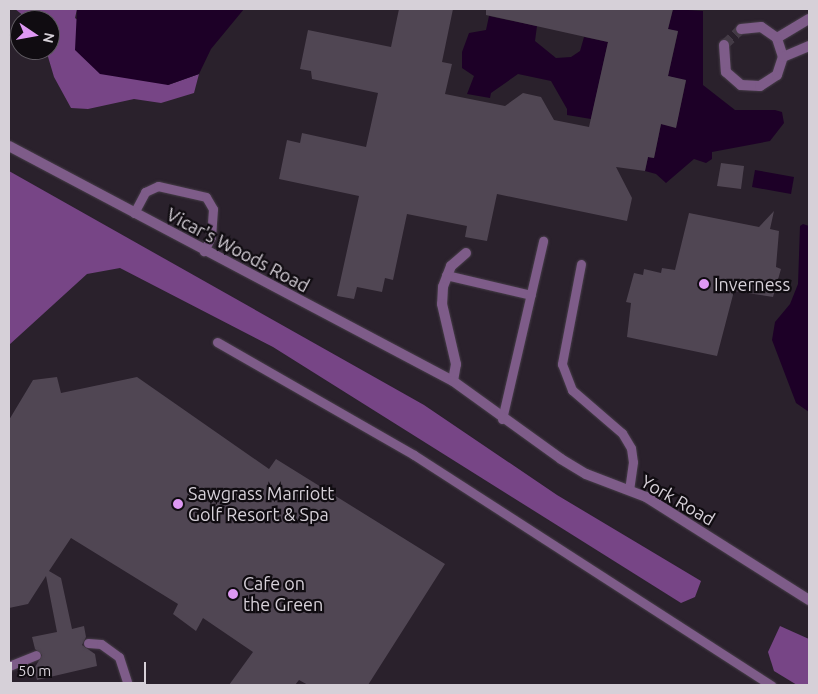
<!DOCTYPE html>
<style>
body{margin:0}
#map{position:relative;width:818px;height:694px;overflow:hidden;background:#2a212c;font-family:Ubuntu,sans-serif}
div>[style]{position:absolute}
.forest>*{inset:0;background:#774586}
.water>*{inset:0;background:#1d0027}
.building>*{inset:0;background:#504653}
.street-tunnel>*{height:10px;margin-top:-5px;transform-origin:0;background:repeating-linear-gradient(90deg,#443b46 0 10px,transparent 0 15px)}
.roads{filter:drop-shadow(0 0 1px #463d48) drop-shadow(0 0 1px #463d48)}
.lane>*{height:9px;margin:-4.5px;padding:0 4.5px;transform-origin:4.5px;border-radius:4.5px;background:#7e5c89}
.street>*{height:10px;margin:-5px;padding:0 5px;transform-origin:5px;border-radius:5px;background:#7e5c89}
.dots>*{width:14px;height:14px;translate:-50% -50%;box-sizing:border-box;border:2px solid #100c11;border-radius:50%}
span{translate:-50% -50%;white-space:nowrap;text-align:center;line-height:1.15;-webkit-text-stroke:4.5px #100c11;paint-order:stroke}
.street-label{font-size:18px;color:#d6d0d8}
.poi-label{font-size:18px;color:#d6d0d8}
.left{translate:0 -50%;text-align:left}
.frame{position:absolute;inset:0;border:10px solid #d6d0d8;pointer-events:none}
.north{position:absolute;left:10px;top:10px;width:50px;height:50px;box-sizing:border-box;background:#100c11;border:1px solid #5f5a61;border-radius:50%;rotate:102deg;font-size:14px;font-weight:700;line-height:20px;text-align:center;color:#d6d0d8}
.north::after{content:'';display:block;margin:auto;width:18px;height:22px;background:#de98f3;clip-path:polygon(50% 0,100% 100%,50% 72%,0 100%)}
.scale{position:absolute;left:10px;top:662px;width:136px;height:22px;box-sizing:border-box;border:2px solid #d6d0d8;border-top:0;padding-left:6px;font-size:15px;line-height:18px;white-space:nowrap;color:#d6d0d8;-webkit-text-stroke:4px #100c11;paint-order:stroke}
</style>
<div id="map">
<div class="forest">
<div style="clip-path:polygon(15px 9px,77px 9px,75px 18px,168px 85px,199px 74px,194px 93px,161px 103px,134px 99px,88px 109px,71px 108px,54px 77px,46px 50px,50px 50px,50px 20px,29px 20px)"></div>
<div style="clip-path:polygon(9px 171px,424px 405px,557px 495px,701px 581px,695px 597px,681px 603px,273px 347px,120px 268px,87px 274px,9px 345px)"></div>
<div style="clip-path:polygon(780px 626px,809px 639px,809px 685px,797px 685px,774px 671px,768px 652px)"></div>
</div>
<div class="water">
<div style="clip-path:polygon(77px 9px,244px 9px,211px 49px,199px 74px,168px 85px,100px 74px,75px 50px)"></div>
<div style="clip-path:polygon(673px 9px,703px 11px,703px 85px,735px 110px,775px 110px,782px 112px,784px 123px,770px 141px,712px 152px,712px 159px,706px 163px,694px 159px,666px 183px,656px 174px,645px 171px,648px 157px,654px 158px,661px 124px,676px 127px,686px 81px,668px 76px,678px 32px,668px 29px)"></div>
<div style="clip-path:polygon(489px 16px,537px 26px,535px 41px,556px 58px,571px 57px,580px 51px,584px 37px,608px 42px,591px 119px,567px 115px,567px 109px,551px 81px,518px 74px,491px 93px,490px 98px,467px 94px,474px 76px,462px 68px,462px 52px,469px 33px,486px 30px)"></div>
<div style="clip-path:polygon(755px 170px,794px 177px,791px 194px,752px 187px)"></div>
<div style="clip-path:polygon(803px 224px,809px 226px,809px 412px,796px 403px,772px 340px,775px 322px,790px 304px,798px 284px,800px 226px)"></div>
</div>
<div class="building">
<div style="clip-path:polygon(399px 9px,453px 9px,442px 62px,452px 64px,445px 94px,505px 106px,523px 93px,541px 97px,554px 120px,589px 127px,608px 42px,486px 15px,486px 9px,673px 9px,668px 29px,678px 31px,668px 76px,686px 80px,676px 128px,661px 124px,654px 158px,648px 157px,645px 171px,616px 167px,632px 198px,627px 221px,497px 194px,487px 241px,465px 237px,467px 226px,407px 214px,393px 280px,385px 278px,382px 292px,357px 287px,354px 299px,337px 296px,359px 196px,279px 179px,287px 140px,300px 143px,302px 133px,366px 147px,378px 93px,312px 79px,311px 71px,300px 69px,308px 30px,391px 47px)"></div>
<div style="clip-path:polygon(721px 163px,744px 166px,741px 189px,717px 186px)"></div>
<div style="clip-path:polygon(774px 211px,770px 229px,779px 231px,776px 267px,781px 269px,773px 297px,734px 291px,717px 356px,627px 337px,631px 303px,626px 302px,634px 273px,643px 275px,644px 269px,661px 273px,662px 268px,675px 270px,689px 213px,759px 227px)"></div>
<div style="clip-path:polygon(57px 377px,61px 393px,137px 377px,269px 469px,276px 459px,445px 564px,368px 685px,308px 685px,299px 680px,295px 685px,229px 685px,253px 652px,203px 618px,196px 631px,173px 614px,178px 604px,71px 538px,49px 571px,61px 578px,72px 629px,84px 626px,86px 637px,82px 645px,95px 654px,97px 666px,37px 680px,34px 669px,42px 655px,35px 649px,32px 637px,57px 632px,46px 576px,28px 604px,9px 608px,9px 420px,33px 380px)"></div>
</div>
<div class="street-tunnel">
<div style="left:724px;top:45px;width:23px;rotate:-43deg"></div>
</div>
<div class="roads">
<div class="lane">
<div style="left:134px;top:213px;width:24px;rotate:-62deg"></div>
<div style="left:145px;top:192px;width:14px;rotate:-25deg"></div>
<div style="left:158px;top:186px;width:49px;rotate:12.9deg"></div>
<div style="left:206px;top:197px;width:14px;rotate:60deg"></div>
<div style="left:213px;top:209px;width:28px;rotate:94deg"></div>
<div style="left:211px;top:237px;width:16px;rotate:117deg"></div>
<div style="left:581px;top:264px;width:102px;rotate:100.8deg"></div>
<div style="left:562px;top:364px;width:28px;rotate:69deg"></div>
<div style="left:572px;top:390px;width:66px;rotate:40.7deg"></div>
<div style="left:622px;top:433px;width:17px;rotate:59deg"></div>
<div style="left:631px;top:448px;width:14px;rotate:82deg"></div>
<div style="left:633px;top:462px;width:28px;rotate:98deg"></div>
<div style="left:446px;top:275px;width:87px;rotate:13.2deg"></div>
<div style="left:217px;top:342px;width:227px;rotate:29.8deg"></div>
<div style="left:414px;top:455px;width:425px;rotate:32.8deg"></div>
<div style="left:502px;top:419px;width:183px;rotate:-77deg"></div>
<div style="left:88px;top:643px;width:13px;rotate:4deg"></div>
<div style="left:101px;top:644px;width:22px;rotate:36deg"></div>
<div style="left:119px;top:657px;width:29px;rotate:72deg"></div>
<div style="left:9px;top:666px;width:29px;rotate:-22deg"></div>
</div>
<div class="street">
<div style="left:777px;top:38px;width:37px;rotate:-31deg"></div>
<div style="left:724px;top:45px;width:27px;rotate:86deg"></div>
<div style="left:726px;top:72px;width:20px;rotate:41deg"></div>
<div style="left:741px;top:85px;width:19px;rotate:3deg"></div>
<div style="left:760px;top:86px;width:20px;rotate:-33deg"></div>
<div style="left:777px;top:75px;width:19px;rotate:-72deg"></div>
<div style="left:783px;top:57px;width:20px;rotate:-108deg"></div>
<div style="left:777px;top:38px;width:19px;rotate:-145deg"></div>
<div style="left:761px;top:27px;width:20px;rotate:174deg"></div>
<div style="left:783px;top:57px;width:28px;rotate:-23deg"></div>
<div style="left:9px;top:146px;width:502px;rotate:27.89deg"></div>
<div style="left:466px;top:253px;width:20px;rotate:139deg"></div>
<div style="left:451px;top:266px;width:22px;rotate:111deg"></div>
<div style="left:443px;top:287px;width:17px;rotate:93deg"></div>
<div style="left:442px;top:304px;width:62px;rotate:76.9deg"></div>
<div style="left:456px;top:364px;width:17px;rotate:100deg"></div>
<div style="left:453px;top:381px;width:133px;rotate:35.8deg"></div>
<div style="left:561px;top:459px;width:29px;rotate:31deg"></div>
<div style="left:586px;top:474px;width:64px;rotate:21deg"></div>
<div style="left:646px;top:497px;width:193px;rotate:32.3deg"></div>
</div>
</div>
<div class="dots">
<div style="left:704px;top:284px;background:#de98f3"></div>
<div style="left:178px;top:504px;background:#de98f3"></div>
<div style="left:233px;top:594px;background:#de98f3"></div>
</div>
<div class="street-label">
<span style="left:238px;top:250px;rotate:28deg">Vicar's Woods Road</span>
<span style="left:678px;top:500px;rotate:30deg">York Road</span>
</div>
<div class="poi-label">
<span class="left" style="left:714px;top:284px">Inverness</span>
<span class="left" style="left:188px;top:504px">Sawgrass Marriott<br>Golf Resort &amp; Spa</span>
<span class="left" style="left:243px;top:594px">Cafe on<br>the Green</span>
</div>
<div class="frame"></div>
<div class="north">N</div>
<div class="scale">50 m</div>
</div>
